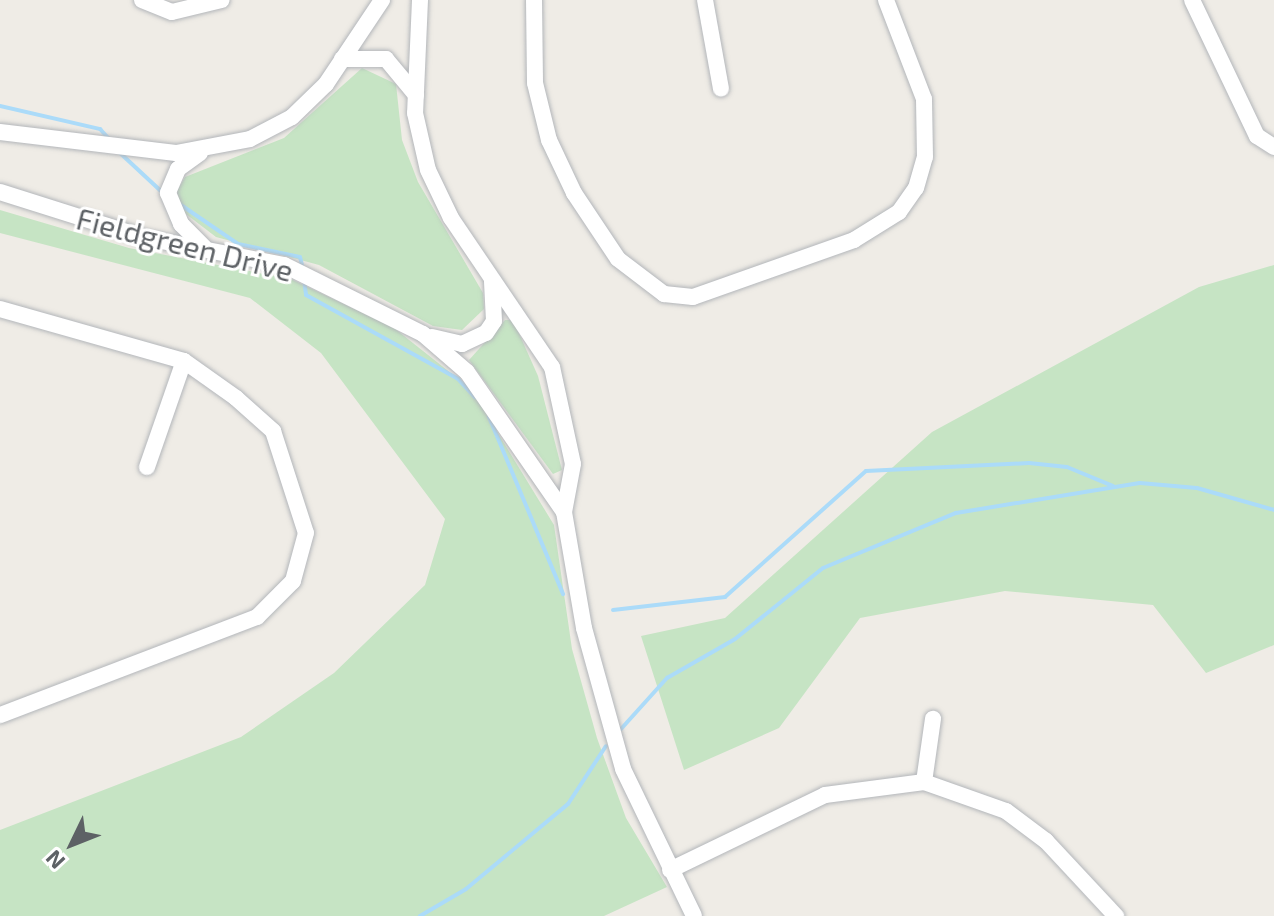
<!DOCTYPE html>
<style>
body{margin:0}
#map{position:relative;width:1274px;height:916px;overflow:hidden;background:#efece6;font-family:"Exo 2",sans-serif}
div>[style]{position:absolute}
.green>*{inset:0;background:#c6e4c4}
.stream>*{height:4px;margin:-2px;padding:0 2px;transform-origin:2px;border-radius:2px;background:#abdbf9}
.roads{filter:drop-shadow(0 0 2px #b3b6ba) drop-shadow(0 0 2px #b3b6ba)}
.minor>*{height:16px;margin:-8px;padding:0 8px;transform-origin:8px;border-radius:8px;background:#fff}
span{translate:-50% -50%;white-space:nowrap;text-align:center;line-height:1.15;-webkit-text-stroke:6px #fff;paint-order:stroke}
.street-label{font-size:30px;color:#5d6165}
.north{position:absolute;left:32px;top:804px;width:80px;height:80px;-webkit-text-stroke:6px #fff;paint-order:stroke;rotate:227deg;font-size:22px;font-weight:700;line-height:32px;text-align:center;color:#5d6165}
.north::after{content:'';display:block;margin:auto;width:28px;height:36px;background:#5d6165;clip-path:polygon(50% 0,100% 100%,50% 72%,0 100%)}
</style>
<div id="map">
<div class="green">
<div style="clip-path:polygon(362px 68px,396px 84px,402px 140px,418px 182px,483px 293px,484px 309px,462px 330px,433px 326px,319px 265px,216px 237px,182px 211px,177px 191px,185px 177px,284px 138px)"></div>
<div style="clip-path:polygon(0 210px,129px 248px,291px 279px,394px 328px,471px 389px,554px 525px,572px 649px,597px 738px,626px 818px,667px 887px,604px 916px,0 916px,0 830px,241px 737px,334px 673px,425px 585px,445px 519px,321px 353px,250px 298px,0 233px)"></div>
<div style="clip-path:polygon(1274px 265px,1274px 645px,1206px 673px,1153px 605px,1005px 591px,860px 618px,779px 728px,684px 770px,641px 636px,725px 618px,932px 432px,1199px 287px)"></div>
<div style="clip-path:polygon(505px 320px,513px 320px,538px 376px,562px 470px,553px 474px,469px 360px)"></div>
</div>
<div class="stream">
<div style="left:0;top:106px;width:103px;rotate:13deg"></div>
<div style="left:100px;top:129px;width:13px;rotate:48deg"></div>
<div style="left:119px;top:152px;width:59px;rotate:42.9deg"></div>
<div style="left:178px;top:203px;width:73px;rotate:34.3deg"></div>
<div style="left:238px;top:244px;width:63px;rotate:11.8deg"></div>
<div style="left:300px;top:257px;width:8px;rotate:76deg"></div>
<div style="left:304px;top:280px;width:15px;rotate:82deg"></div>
<div style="left:306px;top:295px;width:174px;rotate:28.9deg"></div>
<div style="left:458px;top:379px;width:25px;rotate:47deg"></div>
<div style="left:489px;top:417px;width:192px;rotate:67.3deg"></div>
<div style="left:613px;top:610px;width:113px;rotate:-6.6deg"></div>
<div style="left:725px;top:597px;width:189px;rotate:-41.8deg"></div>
<div style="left:866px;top:471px;width:163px;rotate:-2.8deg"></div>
<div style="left:1029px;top:463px;width:38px;rotate:6deg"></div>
<div style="left:1067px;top:467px;width:50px;rotate:22.4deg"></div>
<div style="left:621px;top:729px;width:69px;rotate:-48deg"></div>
<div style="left:667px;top:678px;width:78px;rotate:-29.8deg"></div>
<div style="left:735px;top:639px;width:113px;rotate:-38.9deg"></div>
<div style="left:823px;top:568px;width:144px;rotate:-22.5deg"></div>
<div style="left:956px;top:513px;width:186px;rotate:-9.3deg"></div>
<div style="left:1140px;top:483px;width:57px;rotate:5deg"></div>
<div style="left:1197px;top:488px;width:80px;rotate:15.9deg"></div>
<div style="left:420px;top:916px;width:53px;rotate:-30.4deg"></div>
<div style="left:466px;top:889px;width:133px;rotate:-39.8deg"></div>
<div style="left:568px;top:804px;width:69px;rotate:-56.8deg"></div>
</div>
<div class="roads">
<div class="minor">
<div style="left:142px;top:0;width:32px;rotate:22deg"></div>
<div style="left:172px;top:12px;width:51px;rotate:-13.5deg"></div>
<div style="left:420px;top:0;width:113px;rotate:92.5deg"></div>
<div style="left:415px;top:113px;width:58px;rotate:77.2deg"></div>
<div style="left:428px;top:170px;width:53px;rotate:64.4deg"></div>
<div style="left:451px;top:218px;width:180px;rotate:55.9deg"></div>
<div style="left:552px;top:367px;width:99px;rotate:77.8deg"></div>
<div style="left:573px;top:464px;width:49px;rotate:100.6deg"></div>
<div style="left:534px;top:0;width:83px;rotate:89.3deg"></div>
<div style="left:535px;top:83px;width:59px;rotate:76.2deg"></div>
<div style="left:549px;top:140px;width:59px;rotate:64.7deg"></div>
<div style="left:574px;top:193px;width:79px;rotate:56.3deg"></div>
<div style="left:618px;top:259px;width:58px;rotate:37.3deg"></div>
<div style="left:664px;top:294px;width:29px;rotate:6deg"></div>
<div style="left:693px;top:297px;width:171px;rotate:-19.5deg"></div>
<div style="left:854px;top:240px;width:53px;rotate:-31.9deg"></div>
<div style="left:899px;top:212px;width:29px;rotate:-55deg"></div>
<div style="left:916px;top:188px;width:32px;rotate:-74deg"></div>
<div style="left:925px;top:157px;width:58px;rotate:-91deg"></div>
<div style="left:924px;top:99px;width:106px;rotate:-111deg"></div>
<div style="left:705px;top:0;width:90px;rotate:79.8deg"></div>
<div style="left:1192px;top:0;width:151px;rotate:64.5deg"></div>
<div style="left:1257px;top:136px;width:20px;rotate:33deg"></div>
<div style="left:342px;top:59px;width:44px"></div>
<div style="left:386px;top:59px;width:47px;rotate:50.2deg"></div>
<div style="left:0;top:132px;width:177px;rotate:6.8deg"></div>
<div style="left:176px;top:153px;width:75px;rotate:-10.7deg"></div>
<div style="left:250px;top:139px;width:47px;rotate:-27.6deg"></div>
<div style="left:292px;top:117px;width:47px;rotate:-44.1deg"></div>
<div style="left:326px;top:84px;width:101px;rotate:-56.3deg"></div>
<div style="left:200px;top:153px;width:27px;rotate:144deg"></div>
<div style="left:178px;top:169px;width:26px;rotate:113deg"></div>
<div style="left:168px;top:193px;width:34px;rotate:67deg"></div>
<div style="left:181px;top:224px;width:33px;rotate:45deg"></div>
<div style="left:0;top:192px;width:153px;rotate:17.5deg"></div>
<div style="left:146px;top:238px;width:141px;rotate:11.1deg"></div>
<div style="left:284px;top:265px;width:155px;rotate:26.4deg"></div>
<div style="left:423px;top:334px;width:58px;rotate:40.8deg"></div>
<div style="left:467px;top:372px;width:170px;rotate:55.3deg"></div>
<div style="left:564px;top:512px;width:118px;rotate:80.2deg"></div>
<div style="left:584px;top:628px;width:146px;rotate:74.5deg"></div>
<div style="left:623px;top:769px;width:163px;rotate:64.2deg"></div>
<div style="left:0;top:309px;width:191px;rotate:15.8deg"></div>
<div style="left:184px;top:361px;width:64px;rotate:35.4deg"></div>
<div style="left:236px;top:398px;width:50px;rotate:41.7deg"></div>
<div style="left:273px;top:431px;width:107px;rotate:72.1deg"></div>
<div style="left:306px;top:533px;width:50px;rotate:105.2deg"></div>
<div style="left:293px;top:581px;width:51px;rotate:135deg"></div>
<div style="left:257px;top:617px;width:275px;rotate:159.1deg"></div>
<div style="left:432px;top:337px;width:31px;rotate:13deg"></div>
<div style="left:462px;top:344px;width:26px;rotate:-25deg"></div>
<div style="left:486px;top:333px;width:14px;rotate:-56deg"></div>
<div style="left:494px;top:321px;width:40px;rotate:-92.9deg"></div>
<div style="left:147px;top:467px;width:112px;rotate:-70.8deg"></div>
<div style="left:924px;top:782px;width:64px;rotate:-81.9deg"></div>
<div style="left:670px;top:870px;width:172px;rotate:-25.8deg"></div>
<div style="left:825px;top:795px;width:100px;rotate:-7.5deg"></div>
<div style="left:924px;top:782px;width:87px;rotate:19.5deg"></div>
<div style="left:1006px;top:811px;width:50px;rotate:36.9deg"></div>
<div style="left:1046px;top:841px;width:103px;rotate:47deg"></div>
</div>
</div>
<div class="street-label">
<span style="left:185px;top:244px;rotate:14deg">Fieldgreen Drive</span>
</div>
<div class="north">N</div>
</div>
